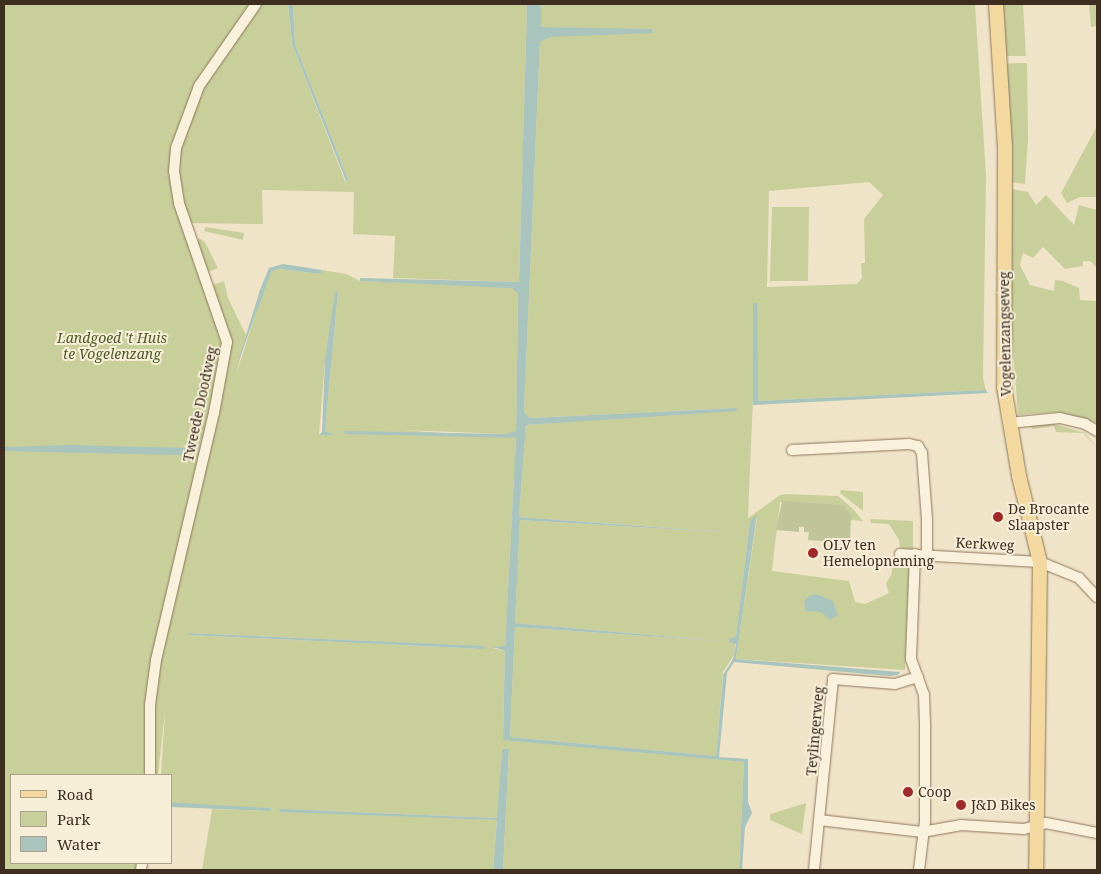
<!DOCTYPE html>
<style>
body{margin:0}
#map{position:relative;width:1101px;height:874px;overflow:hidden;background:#f0e4c8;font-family:"Noto Serif",serif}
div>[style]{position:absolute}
.green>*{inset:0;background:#c9cf9b}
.cemetery>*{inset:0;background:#bfc49a}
.water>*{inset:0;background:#a9c4bc}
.roads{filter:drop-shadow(0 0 1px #8d765c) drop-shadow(0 0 1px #8d765c)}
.minor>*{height:10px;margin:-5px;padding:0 5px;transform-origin:5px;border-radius:5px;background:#faf1dc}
.major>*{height:14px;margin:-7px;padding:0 7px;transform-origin:7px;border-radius:7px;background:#f3d9a0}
.dots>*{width:14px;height:14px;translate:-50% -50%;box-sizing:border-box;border:2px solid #f7eed8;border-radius:50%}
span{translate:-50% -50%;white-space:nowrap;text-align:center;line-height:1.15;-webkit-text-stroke:4px #f7eed8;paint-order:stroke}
.street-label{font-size:14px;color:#3d2e20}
.park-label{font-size:14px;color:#4d5a26;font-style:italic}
.poi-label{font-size:14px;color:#3d2e20}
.left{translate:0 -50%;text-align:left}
.frame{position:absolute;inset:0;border:5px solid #3d2e20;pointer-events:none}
.legend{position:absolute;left:10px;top:774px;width:162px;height:90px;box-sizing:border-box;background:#f7eed8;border:1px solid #ada18e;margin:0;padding:6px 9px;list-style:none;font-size:15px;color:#3d2e20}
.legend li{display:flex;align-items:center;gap:10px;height:25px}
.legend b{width:25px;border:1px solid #ada18e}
</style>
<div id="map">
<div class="green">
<div style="clip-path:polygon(4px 4px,253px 4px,208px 68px,173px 171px,224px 349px,156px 645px,148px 775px,11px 775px,11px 863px,140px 863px,139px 870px,4px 870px)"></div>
<div style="clip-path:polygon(258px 4px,288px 4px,292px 44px,345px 181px,349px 182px,295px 44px,293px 4px,527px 4px,519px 282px,393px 278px,395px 236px,353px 234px,354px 192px,262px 190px,263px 224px,187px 223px,177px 161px,192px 105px)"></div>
<div style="clip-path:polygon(evenodd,541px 4px,975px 4px,986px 175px,983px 378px,986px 390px,757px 401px,757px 303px,748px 518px,780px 495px,786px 494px,838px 496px,853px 509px,863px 521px,850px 520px,843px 505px,780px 502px,772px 571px,849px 581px,855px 602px,865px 604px,889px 593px,886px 584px,892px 573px,892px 564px,909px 565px,905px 670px,736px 659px,757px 517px,750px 521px,734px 655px,723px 672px,716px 756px,510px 737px,515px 627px,719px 641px,515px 623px,520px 520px,736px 533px,519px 517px,526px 425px,736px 408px,530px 418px,524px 412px,540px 42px,549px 37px,652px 30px,541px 27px,541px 4px,869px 182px,883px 195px,864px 219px,865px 263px,861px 263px,862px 278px,857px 284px,767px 287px,769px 191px,869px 182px)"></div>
<div style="clip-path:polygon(993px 4px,1023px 4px,1026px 56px,996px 56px)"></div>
<div style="clip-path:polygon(1089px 4px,1097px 4px,1097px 26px,1091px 27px)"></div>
<div style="clip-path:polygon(1027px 63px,1028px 138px,1025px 184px,1003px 181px,997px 64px)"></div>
<div style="clip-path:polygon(1097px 126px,1097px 197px,1080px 197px,1067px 203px,1061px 193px)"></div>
<div style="clip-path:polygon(1012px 189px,1028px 192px,1036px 205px,1046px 195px,1074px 225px,1079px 205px,1097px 210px,1097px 268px,1090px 261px,1083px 261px,1083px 266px,1065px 269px,1043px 247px,1033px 258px,1023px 253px,1020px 265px,1030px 285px,1054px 291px,1055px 280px,1063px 281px,1079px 288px,1080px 300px,1097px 301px,1097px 423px,1059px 412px,1018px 415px,1012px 336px)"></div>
<div style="clip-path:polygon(772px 207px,809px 207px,808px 281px,770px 281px)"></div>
<div style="clip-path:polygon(206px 227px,244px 233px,243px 240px,204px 231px)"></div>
<div style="clip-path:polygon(199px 238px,205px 242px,218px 268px,208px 272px,195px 249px)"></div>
<div style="clip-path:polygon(evenodd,279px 269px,321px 274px,322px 270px,347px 274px,360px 281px,512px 287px,518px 294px,516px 432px,506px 434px,401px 430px,516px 438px,505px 647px,493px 648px,505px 651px,503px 739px,744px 762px,739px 870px,503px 870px,509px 750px,502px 749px,498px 818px,279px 809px,497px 820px,493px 870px,202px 870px,212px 809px,270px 811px,171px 802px,171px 775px,161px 775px,165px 711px,158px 775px,152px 775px,152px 734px,158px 672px,229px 350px,210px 286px,224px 281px,228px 298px,246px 335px,236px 374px,263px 291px,271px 272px,279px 269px,338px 292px,325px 431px,335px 435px,319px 435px,325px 361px,338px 292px,279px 269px,188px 633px,432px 644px,484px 649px,189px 635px,188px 633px)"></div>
<div style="clip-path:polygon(1054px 424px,1085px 433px,1097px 447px,1083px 433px,1056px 432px,1054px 426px,1033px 429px,1029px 426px)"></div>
<div style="clip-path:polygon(841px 490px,863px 492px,863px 511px,840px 493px)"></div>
<div style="clip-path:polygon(870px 519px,913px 521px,913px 549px,900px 548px,899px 540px,889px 524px,871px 523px)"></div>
<div style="clip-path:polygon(806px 803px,802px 834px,770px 820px,770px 814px)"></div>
</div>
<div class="cemetery">
<div style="clip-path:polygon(782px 501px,843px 505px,851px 515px,850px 543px,808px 540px,809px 532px,804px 532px,804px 527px,799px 527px,799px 532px,776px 530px)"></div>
</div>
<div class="water">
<div style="clip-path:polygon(288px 4px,293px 4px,295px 44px,349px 182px,346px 181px,292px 44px)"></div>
<div style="clip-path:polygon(527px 4px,541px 4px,541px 27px,652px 29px,653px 33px,550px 37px,540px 42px,524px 412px,530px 418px,737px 408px,736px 411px,526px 425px,519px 517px,736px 533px,520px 520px,515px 623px,719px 641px,515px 627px,510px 737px,716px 756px,723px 675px,733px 659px,736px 644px,729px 642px,729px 638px,736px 637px,750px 521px,757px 514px,736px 659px,900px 672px,898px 675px,890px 676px,734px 662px,727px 673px,719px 757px,748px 759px,748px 802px,752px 813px,745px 827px,742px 870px,739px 870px,744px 762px,503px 740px,505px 651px,493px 647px,505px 646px,516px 438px,345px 434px,344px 431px,506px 434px,516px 431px,518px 294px,512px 288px,360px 281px,360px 278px,519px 282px)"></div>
<div style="clip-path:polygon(283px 264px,322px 270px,321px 274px,279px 269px,271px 272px,234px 374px,260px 290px,269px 268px)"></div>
<div style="clip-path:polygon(335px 292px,338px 292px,325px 431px,335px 435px,319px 435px,322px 432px,325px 360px)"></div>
<div style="clip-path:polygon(753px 303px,757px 303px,758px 401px,986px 390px,988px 393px,753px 405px)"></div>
<div style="clip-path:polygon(72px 445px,186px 448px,189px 452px,179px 455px,4px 451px,4px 447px)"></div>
<div style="clip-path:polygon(816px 594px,833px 601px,838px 615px,830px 620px,821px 612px,806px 611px,804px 601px,809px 596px)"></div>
<div style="clip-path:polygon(188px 633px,484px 646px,484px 649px,189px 635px)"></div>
<div style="clip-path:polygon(502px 749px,509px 749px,503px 870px,493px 870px,497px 820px,280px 812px,279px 809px,497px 818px)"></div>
<div style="clip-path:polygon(171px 802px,212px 805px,271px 808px,270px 811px,171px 807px)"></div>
</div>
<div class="roads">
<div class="minor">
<div style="left:1009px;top:423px;width:51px;rotate:-5.6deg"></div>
<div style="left:1060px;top:418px;width:26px;rotate:13deg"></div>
<div style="left:1085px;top:424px;width:14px;rotate:30deg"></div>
<div style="left:792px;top:450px;width:117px;rotate:-2.9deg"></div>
<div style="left:909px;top:444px;width:9px;rotate:13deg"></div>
<div style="left:918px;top:446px;width:8px;rotate:60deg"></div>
<div style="left:922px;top:453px;width:67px;rotate:85.7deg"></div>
<div style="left:927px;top:520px;width:34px;rotate:90deg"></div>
<div style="left:900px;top:554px;width:140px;rotate:3.3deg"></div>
<div style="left:1040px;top:562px;width:42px;rotate:22.3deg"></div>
<div style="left:1079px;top:578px;width:26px;rotate:47deg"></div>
<div style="left:915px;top:554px;width:105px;rotate:92.2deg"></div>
<div style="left:911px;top:659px;width:38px;rotate:70deg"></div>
<div style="left:924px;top:695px;width:32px;rotate:88deg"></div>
<div style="left:925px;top:727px;width:94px;rotate:90deg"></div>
<div style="left:925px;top:821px;width:49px;rotate:97deg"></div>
<div style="left:150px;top:775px;width:70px;rotate:-90deg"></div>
<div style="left:150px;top:705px;width:45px;rotate:-82.4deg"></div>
<div style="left:156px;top:660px;width:254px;rotate:-76.8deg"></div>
<div style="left:214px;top:413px;width:72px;rotate:-79.6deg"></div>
<div style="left:227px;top:342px;width:147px;rotate:-109.1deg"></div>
<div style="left:179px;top:203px;width:32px;rotate:-99deg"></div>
<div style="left:174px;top:171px;width:23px;rotate:-85deg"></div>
<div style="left:176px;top:148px;width:66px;rotate:-69.6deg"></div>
<div style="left:199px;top:86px;width:100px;rotate:-55.2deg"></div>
<div style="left:819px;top:820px;width:104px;rotate:6.6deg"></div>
<div style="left:922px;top:832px;width:39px;rotate:-10deg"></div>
<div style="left:960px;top:825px;width:64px;rotate:3.6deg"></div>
<div style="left:1024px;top:829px;width:23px;rotate:-15deg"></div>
<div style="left:1046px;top:823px;width:52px;rotate:11.1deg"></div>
<div style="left:141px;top:870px;width:7px;rotate:-82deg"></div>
<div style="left:814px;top:870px;width:192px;rotate:-84.3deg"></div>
<div style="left:833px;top:679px;width:62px;rotate:4.6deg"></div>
<div style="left:895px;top:684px;width:24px;rotate:-17deg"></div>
</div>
<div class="major">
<div style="left:996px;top:4px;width:143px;rotate:86.4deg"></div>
<div style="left:1005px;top:147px;width:240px;rotate:90.2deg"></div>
<div style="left:1004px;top:387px;width:90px;rotate:80.4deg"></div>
<div style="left:1019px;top:476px;width:89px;rotate:76.3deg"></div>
<div style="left:1040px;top:562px;width:308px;rotate:90.7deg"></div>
</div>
</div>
<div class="dots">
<div style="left:998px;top:517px;background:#9e2a2b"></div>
<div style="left:813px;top:553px;background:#9e2a2b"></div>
<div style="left:908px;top:792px;background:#9e2a2b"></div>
<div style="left:961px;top:805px;background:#9e2a2b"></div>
</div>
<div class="street-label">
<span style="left:1005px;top:334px;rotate:-91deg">Vogelenzangseweg</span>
<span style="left:200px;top:404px;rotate:-78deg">Tweede Doodweg</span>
<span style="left:985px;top:544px;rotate:3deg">Kerkweg</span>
<span style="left:815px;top:731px;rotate:-85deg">Teylingerweg</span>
</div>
<div class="park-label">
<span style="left:112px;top:346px">Landgoed 't Huis<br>te Vogelenzang</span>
</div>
<div class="poi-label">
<span class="left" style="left:1008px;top:517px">De Brocante<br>Slaapster</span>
<span class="left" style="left:823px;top:553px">OLV ten<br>Hemelopneming</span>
<span class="left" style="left:918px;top:792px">Coop</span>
<span class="left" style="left:971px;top:805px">J&amp;D Bikes</span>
</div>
<div class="frame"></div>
<ul class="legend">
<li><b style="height:6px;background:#f3d9a0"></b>Road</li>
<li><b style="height:14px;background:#c9cf9b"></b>Park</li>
<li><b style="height:14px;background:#a9c4bc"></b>Water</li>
</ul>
</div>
